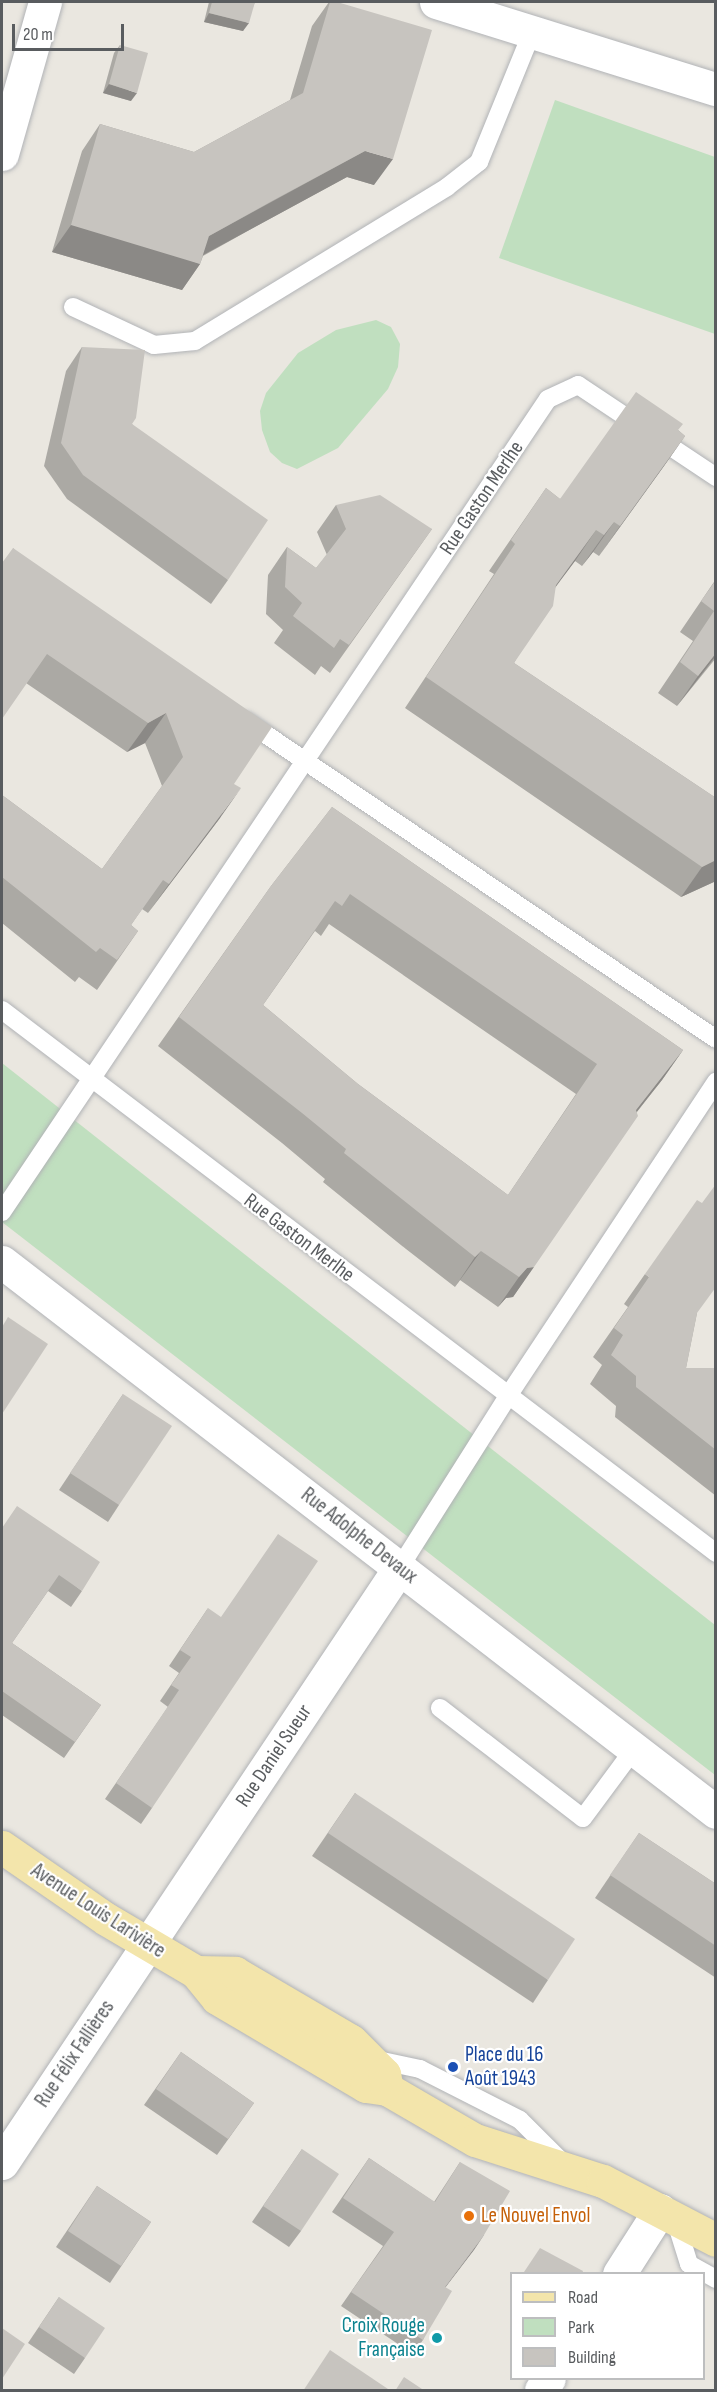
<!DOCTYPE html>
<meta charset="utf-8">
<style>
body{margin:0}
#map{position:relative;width:717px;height:2392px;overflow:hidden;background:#eae7e0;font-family:"Sofia Sans Condensed",sans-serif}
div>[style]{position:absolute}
.green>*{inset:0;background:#c0dfbf}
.roads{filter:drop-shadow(0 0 2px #b1b3b6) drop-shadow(0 0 2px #b1b3b6)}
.lane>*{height:18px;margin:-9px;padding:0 9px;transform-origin:9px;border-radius:9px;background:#fff}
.street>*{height:33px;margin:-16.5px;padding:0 16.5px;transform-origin:16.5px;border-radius:16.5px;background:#fff}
.primary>*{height:33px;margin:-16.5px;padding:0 16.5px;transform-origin:16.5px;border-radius:16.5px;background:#f3e5ab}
.wall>*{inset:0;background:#aba9a4}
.shaded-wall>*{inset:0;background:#8b8986}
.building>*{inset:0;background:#c7c4bf}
.dots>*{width:16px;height:16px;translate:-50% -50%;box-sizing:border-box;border:3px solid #fff;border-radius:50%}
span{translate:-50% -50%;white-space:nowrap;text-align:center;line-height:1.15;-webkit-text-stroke:4.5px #fff;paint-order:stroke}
.street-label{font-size:21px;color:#595c5f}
.transit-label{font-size:21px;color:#164399}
.left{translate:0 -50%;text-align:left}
.food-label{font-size:21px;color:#c56008}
.culture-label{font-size:21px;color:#0d838f}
.right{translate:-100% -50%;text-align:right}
.frame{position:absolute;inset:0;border:3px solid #595c5f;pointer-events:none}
.legend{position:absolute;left:510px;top:2272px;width:195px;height:108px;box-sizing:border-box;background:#fff;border:2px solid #bdbebf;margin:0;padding:8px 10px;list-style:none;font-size:18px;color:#595c5f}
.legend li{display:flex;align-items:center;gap:12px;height:30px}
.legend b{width:30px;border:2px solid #bdbebf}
.scale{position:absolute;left:12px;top:24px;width:112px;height:27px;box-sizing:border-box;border:3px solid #595c5f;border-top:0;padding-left:8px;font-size:18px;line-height:21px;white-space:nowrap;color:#595c5f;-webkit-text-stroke:4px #fff;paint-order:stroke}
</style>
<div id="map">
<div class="green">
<div style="clip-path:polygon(555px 100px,715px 157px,715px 334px,499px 258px)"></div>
<div style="clip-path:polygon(376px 320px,391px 327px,400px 344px,398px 367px,388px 389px,338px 448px,297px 469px,282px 463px,270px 452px,262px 430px,260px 411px,266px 393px,298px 353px,336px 330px)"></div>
<div style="clip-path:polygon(2px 1063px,715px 1625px,715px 1775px,2px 1222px)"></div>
</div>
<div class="roads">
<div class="lane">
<div style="left:73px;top:307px;width:89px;rotate:25.1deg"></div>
<div style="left:154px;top:345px;width:41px;rotate:-5.6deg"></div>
<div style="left:195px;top:341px;width:295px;rotate:-31.4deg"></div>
<div style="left:447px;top:187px;width:41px;rotate:-38deg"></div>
<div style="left:479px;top:162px;width:140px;rotate:-67.8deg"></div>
<div style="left:246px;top:721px;width:567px;rotate:34.08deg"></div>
<div style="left:2px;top:1010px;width:897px;rotate:37.25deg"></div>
<div style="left:2px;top:1212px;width:979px;rotate:-56.12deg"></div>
<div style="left:548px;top:399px;width:33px;rotate:-25deg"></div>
<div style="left:578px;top:385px;width:166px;rotate:33.7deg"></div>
<div style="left:400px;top:1567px;width:202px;rotate:-57.7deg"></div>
<div style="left:508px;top:1396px;width:377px;rotate:-56.5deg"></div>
<div style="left:440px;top:1708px;width:180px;rotate:37.6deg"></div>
<div style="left:583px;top:1818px;width:86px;rotate:-53.5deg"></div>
<div style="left:373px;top:2059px;width:48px;rotate:12deg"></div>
<div style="left:420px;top:2069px;width:112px;rotate:27deg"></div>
<div style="left:520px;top:2120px;width:61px;rotate:45deg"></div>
<div style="left:675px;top:2219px;width:47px;rotate:72.7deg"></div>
<div style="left:689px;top:2264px;width:31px;rotate:29deg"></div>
</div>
<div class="street">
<div style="left:436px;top:2px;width:293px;rotate:17.3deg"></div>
<div style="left:2px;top:154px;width:158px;rotate:-74.2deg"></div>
<div style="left:2px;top:1262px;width:901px;rotate:37.61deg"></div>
<div style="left:2px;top:2163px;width:717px;rotate:-56.27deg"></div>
<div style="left:619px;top:2274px;width:76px;rotate:-57.4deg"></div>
<div style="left:541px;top:2390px;width:14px;rotate:-56deg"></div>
</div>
<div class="primary">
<div style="left:2px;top:1847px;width:126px;rotate:34.7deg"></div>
<div style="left:106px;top:1919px;width:104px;rotate:30.5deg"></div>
<div style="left:196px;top:1972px;width:33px;rotate:51deg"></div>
<div style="left:217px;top:1998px;width:173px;rotate:30.6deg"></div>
<div style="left:366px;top:2086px;width:21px;rotate:8deg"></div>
<div style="left:387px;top:2089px;width:102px;rotate:30.1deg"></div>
<div style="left:475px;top:2140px;width:134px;rotate:17.8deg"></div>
<div style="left:603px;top:2181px;width:127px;rotate:27.6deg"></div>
<div style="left:196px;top:1972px;width:39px;rotate:1deg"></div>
<div style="left:235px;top:1973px;width:134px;rotate:30.4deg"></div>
<div style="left:351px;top:2041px;width:47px;rotate:45deg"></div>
<div style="left:384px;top:2074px;width:15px;rotate:79deg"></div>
</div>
</div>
<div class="wall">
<div style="clip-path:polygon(209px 2px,255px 2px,243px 31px,204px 22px)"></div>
<div style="clip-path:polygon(329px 2px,337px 2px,374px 185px,347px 177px,253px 228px,203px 256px,200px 264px,182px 290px,52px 252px,82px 151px,100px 124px,194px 152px,290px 100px,312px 26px)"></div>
<div style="clip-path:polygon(120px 45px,131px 101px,103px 93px,114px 53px)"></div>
<div style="clip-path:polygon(82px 347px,132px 424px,228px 580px,211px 604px,67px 499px,44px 466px,66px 371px)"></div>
<div style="clip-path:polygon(678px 430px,685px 436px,664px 466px,599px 556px,593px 552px,582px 566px,575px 561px,555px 587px,514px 663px,716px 798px,716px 881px,681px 897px,405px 708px,494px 574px,489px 571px,546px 488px,560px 499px)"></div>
<div style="clip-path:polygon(336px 505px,432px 529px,330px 673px,321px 666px,315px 675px,274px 643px,283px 630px,266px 614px,268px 575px,287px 547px,316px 568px,327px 555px,317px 532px)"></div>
<div style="clip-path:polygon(13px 548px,234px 784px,220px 818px,148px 913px,142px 909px,131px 925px,138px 931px,97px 990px,79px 977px,75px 982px,2px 923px,2px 795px,102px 869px,162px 786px,145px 743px,127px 752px,26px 683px)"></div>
<div style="clip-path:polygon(716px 579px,716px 658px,677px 706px,658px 693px,693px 641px,680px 632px)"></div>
<div style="clip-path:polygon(evenodd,332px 807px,683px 1050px,662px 1080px,637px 1112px,513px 1297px,506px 1298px,498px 1307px,460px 1280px,455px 1287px,406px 1249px,323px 1182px,325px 1179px,282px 1143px,158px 1046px,271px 886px,332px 807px,329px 924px,576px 1094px,508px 1195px,358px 1084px,263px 1005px,315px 931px,321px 936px,329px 924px)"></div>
<div style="clip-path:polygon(645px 1274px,697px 1313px,686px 1368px,716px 1368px,716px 1496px,615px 1417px,616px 1406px,590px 1384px,602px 1365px,593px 1357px,628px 1307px,624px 1304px)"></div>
<div style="clip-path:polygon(123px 1394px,119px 1505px,108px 1522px,59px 1490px)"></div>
<div style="clip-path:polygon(2px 1528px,82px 1591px,71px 1607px,48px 1591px,12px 1643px,101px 1705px,64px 1758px,2px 1715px)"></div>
<div style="clip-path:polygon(208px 1608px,152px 1808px,141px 1824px,105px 1799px,168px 1707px,160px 1701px,179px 1673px,169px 1666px)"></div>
<div style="clip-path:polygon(355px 1793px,548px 1980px,533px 2003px,312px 1856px)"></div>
<div style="clip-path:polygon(639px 1833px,716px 1884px,716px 1978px,595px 1898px)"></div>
<div style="clip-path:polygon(181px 2052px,254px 2103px,217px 2155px,144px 2105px)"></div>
<div style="clip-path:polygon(302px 2149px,301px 2231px,289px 2247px,252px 2222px)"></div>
<div style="clip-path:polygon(369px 2158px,434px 2202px,460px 2162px,484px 2235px,445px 2287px,423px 2340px,413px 2354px,341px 2306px,383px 2246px,332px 2212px)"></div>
<div style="clip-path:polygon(97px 2186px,151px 2222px,110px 2283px,56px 2247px)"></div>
<div style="clip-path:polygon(59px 2297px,85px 2358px,74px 2374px,28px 2343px)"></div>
</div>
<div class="shaded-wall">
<div style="clip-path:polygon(209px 13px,249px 23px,243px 31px,204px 22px)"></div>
<div style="clip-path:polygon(109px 84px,137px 93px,131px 101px,103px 93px)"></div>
<div style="clip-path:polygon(365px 151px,393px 159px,374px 185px,347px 177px,253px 228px,192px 261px,200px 264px,182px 290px,52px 252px,71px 225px,209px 236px)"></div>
<div style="clip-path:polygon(685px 436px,664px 466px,599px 556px,620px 526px)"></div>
<div style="clip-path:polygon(614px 522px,593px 552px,582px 566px,604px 535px)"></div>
<div style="clip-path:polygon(596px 530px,575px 561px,534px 616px,556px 585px)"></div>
<div style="clip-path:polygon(716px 653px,715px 657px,677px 706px,698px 676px)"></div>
<div style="clip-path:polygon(166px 713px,145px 743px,127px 752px,148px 723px)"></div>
<div style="clip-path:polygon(241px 788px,220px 818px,148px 913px,169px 884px)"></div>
<div style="clip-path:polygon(716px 860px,716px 881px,681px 897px,702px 867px)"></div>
<div style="clip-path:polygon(683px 1050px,662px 1080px,615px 1139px,636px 1110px)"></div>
<div style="clip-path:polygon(481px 1251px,460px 1280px,455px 1287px,475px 1257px)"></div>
<div style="clip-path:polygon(534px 1267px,513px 1297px,506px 1298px,498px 1307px,519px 1277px,527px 1268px)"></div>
<div style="clip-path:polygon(484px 2235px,474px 2250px,435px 2301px,445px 2287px)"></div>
</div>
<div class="building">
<div style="clip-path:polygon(212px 2px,255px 2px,249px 23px,209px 13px)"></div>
<div style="clip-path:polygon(330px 2px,337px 2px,432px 30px,393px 159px,365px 151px,272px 201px,209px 236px,200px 264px,71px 225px,100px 124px,194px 152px,303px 93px)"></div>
<div style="clip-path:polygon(120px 45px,148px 53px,137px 93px,109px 84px)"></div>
<div style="clip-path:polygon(82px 347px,145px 350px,136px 418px,132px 424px,268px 520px,228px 580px,83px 475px,61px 443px)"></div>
<div style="clip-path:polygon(636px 392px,683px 424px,678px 430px,685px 436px,620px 526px,614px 522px,604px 535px,596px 530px,556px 585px,553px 606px,514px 663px,716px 798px,716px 860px,702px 867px,426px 677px,515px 544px,511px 540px,546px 488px,560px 499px)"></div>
<div style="clip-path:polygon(380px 495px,432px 529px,349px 645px,340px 639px,334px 648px,293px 616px,302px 603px,285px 587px,287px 547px,316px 568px,346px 529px,336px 505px)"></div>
<div style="clip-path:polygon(13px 548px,272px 727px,234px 784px,241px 788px,169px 884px,163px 880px,131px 925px,138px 931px,117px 960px,100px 948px,96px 952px,2px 877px,2px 795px,102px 869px,183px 757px,166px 713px,148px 723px,47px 654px,2px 719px,2px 563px)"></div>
<div style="clip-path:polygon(716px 580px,716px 653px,698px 676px,680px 662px,714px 611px,701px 601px)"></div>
<div style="clip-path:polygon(evenodd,332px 807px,683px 1050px,636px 1110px,638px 1116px,534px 1267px,527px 1268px,519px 1277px,481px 1251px,475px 1257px,427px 1219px,344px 1153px,346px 1149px,302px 1113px,179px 1017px,271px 886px,332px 807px,350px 894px,597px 1064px,508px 1195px,358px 1084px,263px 1005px,335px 901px,342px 906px,350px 894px)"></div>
<div style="clip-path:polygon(716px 1184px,716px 1287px,697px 1313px,686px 1368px,716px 1368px,716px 1450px,636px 1387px,636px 1376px,611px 1355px,623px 1335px,614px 1328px,649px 1277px,645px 1274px,697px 1200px,702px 1203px)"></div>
<div style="clip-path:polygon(8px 1317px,48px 1344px,2px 1414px,2px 1327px)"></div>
<div style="clip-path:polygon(123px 1394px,172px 1426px,119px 1505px,70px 1473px)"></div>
<div style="clip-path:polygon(17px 1506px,100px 1562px,82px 1591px,59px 1575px,12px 1643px,101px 1705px,75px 1742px,2px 1691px,2px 1528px)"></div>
<div style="clip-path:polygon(278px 1534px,318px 1561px,152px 1808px,116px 1783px,179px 1690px,171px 1685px,191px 1657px,180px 1650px,208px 1608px,221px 1617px)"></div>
<div style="clip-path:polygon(355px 1793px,575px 1939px,548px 1980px,328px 1833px)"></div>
<div style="clip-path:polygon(639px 1833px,716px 1884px,716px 1946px,610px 1875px)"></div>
<div style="clip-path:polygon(181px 2052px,254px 2103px,228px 2139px,156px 2089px)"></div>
<div style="clip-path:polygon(302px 2149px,339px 2174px,301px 2231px,263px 2206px)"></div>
<div style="clip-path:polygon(369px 2158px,435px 2202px,460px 2162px,510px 2191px,484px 2235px,445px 2287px,452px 2291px,423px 2340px,351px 2292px,394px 2232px,343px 2198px)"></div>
<div style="clip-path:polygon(97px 2186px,151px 2222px,121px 2266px,68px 2231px)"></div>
<div style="clip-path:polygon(540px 2248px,583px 2271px,582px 2274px,526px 2274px,524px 2272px)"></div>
<div style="clip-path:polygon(59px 2297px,105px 2328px,85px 2358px,39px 2327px)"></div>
<div style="clip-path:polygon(2px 2328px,25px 2344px,2px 2379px)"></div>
<div style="clip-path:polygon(330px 2350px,391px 2391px,303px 2391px)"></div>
<div style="clip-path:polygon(404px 2377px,425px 2391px,395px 2391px)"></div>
</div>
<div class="dots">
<div style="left:453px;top:2067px;background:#1a4fb4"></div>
<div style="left:469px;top:2216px;background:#e8710a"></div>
<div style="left:437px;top:2338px;background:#0f9aa8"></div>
</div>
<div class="street-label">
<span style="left:482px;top:498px;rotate:-56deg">Rue Gaston Merlhe</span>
<span style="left:299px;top:1238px;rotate:37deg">Rue Gaston Merlhe</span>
<span style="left:359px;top:1536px;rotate:38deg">Rue Adolphe Devaux</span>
<span style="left:274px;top:1756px;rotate:-56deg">Rue Daniel Sueur</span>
<span style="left:98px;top:1911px;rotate:33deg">Avenue Louis Larivière</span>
<span style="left:75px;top:2054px;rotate:-56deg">Rue Félix Fallières</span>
</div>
<div class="transit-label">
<span class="left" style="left:465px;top:2067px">Place du 16<br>Août 1943</span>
</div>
<div class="food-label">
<span class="left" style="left:481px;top:2216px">Le Nouvel Envol</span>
</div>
<div class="culture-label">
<span class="right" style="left:425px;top:2338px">Croix Rouge<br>Française</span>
</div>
<div class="frame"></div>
<ul class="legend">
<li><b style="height:8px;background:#f3e5ab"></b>Road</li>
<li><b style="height:16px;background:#c0dfbf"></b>Park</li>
<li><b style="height:16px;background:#c7c4bf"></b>Building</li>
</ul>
<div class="scale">20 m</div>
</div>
